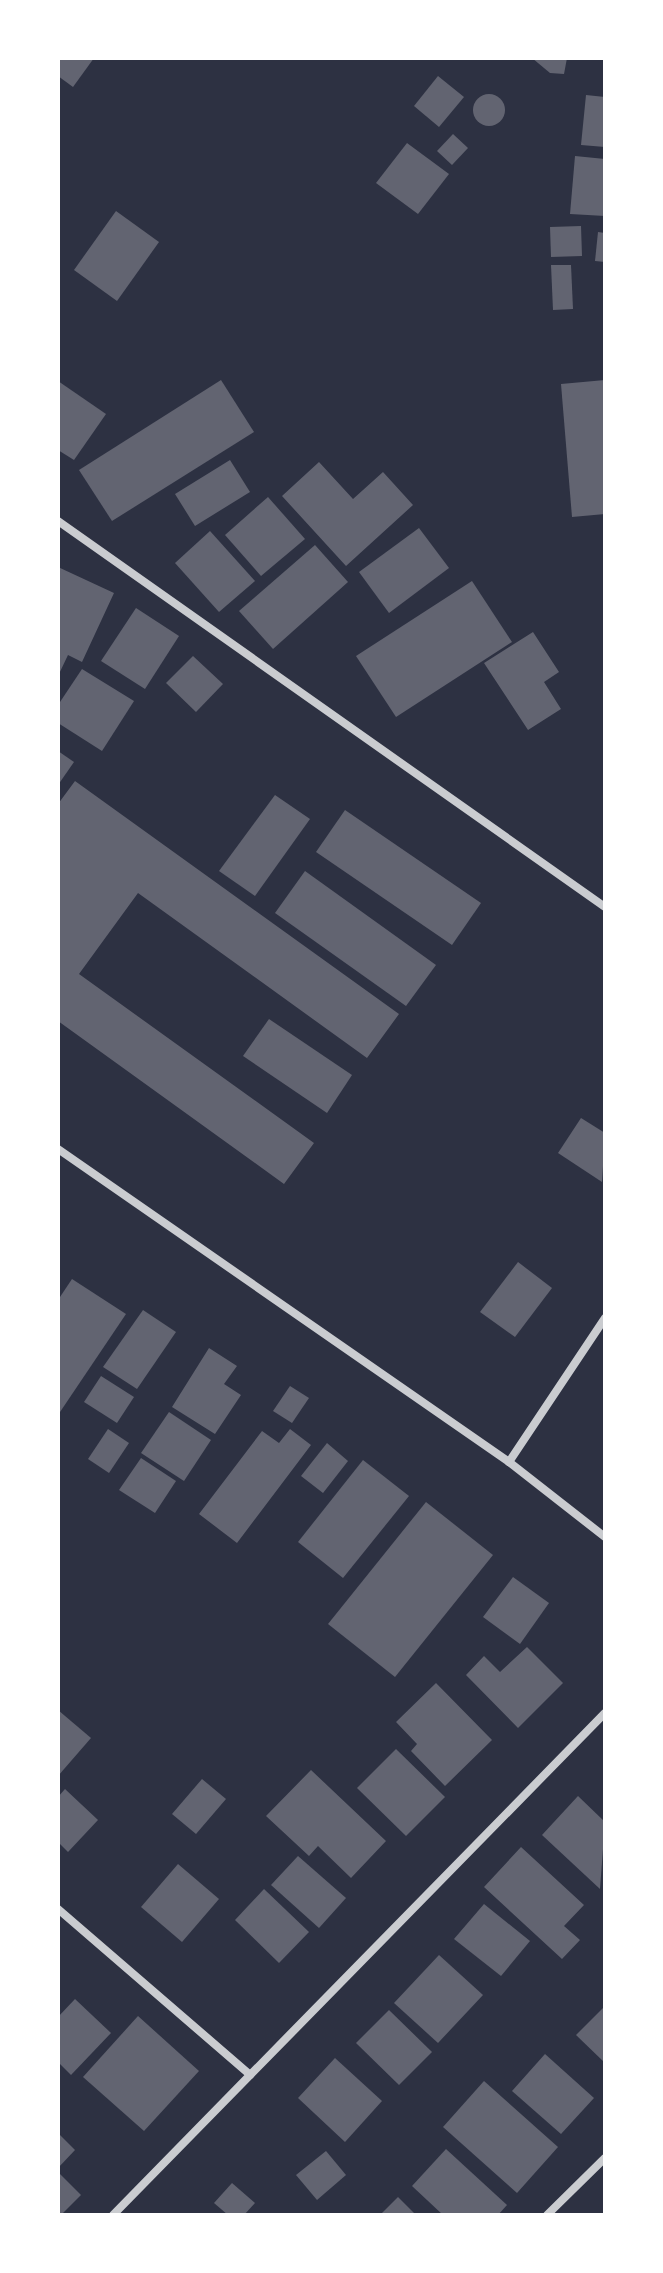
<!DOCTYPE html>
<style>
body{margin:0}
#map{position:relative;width:663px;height:2273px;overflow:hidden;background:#2d3142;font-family:Rubik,sans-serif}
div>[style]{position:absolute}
.building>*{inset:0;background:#626471}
.round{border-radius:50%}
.minor>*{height:8px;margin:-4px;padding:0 4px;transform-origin:4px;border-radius:4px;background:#caccd0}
span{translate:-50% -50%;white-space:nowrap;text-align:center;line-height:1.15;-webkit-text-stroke:6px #fff;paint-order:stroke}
.frame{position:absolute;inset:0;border:60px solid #fff;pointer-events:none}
</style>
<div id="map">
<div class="building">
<div style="clip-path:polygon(58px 58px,94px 58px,73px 87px,58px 76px)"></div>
<div style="clip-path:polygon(532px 58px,567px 58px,564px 74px,550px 73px)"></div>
<div style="clip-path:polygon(438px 76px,464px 97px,439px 127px,414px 106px)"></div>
<div class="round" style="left:473px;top:94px;width:32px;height:32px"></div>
<div style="clip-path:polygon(586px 95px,605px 97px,605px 147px,581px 145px)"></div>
<div style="clip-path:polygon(453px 134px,468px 148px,452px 165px,437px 151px)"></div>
<div style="clip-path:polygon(407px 143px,449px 174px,418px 214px,376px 183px)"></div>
<div style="clip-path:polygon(575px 156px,605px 159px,605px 216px,570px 214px)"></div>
<div style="clip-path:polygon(116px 211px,159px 242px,117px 301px,74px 270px)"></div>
<div style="clip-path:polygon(581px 226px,582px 256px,551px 257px,550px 227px)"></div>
<div style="clip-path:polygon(598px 232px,605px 233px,605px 262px,595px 261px)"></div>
<div style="clip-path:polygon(551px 265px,571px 265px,573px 309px,553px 310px)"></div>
<div style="clip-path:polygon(221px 380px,254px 432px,112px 521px,79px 470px)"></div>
<div style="clip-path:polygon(605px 380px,605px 514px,572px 517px,561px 384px)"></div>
<div style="clip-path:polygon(58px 381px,106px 414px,74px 460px,58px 450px)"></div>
<div style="clip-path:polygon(230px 460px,250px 492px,195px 526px,175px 494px)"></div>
<div style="clip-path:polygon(319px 462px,353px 499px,383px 472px,413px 505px,346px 566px,282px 496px)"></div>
<div style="clip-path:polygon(268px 497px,305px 539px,261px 576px,225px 535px)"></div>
<div style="clip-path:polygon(419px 528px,449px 568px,389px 613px,359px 572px)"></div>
<div style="clip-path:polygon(210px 531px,255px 581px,219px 612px,175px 563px)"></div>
<div style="clip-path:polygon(315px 545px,348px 582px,273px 649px,239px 611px)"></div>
<div style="clip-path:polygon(58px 567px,114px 593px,82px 662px,68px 655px,58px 676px)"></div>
<div style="clip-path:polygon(472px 581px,512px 642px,396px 717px,356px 656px)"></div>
<div style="clip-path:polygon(136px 608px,179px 636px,145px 689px,101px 661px)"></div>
<div style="clip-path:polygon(533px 632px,559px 672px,544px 682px,561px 709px,528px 730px,484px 663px)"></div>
<div style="clip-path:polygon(193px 656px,223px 684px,196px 712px,166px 683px)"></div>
<div style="clip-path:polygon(82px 669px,134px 701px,102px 751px,58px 723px,58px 705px)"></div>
<div style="clip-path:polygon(58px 751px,74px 762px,58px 785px)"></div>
<div style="clip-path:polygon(75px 781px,399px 1014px,367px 1058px,138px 893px,79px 974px,314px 1143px,284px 1184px,58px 1021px,58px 804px)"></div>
<div style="clip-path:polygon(275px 795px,310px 819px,255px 896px,219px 871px)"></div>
<div style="clip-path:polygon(345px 810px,481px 903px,452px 945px,316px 852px)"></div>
<div style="clip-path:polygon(305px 871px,436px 965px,406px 1006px,275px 913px)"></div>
<div style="clip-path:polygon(269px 1019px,352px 1075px,327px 1113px,243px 1056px)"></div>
<div style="clip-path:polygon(581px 1118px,605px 1133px,602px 1182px,558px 1153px)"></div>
<div style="clip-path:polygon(518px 1262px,552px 1288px,515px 1337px,480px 1312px)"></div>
<div style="clip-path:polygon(72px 1279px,126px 1314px,58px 1415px,58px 1300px)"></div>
<div style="clip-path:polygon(143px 1310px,176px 1332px,137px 1389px,103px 1367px)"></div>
<div style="clip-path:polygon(209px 1348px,237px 1366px,224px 1384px,241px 1395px,215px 1434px,172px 1407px)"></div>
<div style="clip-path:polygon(101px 1376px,134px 1397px,117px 1423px,84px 1402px)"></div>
<div style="clip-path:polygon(290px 1386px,309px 1398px,292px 1423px,273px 1411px)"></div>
<div style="clip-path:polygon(169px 1412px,211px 1440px,184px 1481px,141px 1453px)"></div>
<div style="clip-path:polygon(108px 1429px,129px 1443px,109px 1473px,88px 1459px)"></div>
<div style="clip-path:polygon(290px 1429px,311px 1445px,237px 1543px,199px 1514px,262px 1431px,279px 1443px)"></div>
<div style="clip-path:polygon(327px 1443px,348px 1461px,323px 1493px,301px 1476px)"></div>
<div style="clip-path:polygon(141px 1458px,176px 1481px,155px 1513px,119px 1490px)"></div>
<div style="clip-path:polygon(363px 1460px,409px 1496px,343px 1578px,298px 1542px)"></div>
<div style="clip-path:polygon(426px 1502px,493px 1555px,395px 1677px,328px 1624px)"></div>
<div style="clip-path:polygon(513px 1577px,549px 1603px,520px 1644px,483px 1617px)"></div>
<div style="clip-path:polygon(527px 1647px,563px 1683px,518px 1728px,466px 1675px,484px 1656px,500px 1672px)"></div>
<div style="clip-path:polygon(436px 1683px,492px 1740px,445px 1786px,411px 1751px,417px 1744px,396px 1722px)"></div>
<div style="clip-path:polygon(58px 1710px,91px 1738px,58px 1776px)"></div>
<div style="clip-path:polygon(396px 1749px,445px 1797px,406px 1836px,357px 1788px)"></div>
<div style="clip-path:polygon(311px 1770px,386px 1841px,351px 1878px,318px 1846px,309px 1856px,266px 1816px)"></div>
<div style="clip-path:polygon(202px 1779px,226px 1799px,196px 1834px,172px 1814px)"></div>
<div style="clip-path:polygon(65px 1789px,98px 1820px,68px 1852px,58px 1842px,58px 1797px)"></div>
<div style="clip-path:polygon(578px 1796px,605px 1822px,600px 1889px,542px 1835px)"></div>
<div style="clip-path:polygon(521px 1847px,584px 1905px,564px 1926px,580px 1940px,562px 1959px,484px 1887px)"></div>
<div style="clip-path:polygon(298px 1856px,346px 1898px,319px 1928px,271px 1885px)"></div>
<div style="clip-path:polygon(178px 1864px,219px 1899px,182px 1942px,141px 1907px)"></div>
<div style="clip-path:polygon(264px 1889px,309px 1932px,279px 1963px,235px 1920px)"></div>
<div style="clip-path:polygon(484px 1904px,530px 1941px,501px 1976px,454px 1939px)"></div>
<div style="clip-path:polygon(439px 1955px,483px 1995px,438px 2043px,394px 2003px)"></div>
<div style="clip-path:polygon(75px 1999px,111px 2033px,71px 2075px,58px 2062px,58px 2017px)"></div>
<div style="clip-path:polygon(605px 2006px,605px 2063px,576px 2035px)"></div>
<div style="clip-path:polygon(389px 2010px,432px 2052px,399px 2085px,356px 2043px)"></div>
<div style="clip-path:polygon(138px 2016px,199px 2071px,144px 2131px,83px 2077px)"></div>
<div style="clip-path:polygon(545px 2054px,594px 2098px,561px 2134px,512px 2091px)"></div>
<div style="clip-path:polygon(335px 2058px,382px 2101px,345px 2142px,298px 2098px)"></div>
<div style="clip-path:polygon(484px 2081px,558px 2147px,517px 2193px,443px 2127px)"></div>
<div style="clip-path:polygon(58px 2133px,75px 2150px,58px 2168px)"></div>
<div style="clip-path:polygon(446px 2149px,507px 2205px,498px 2215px,443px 2215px,412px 2186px)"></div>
<div style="clip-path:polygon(326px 2151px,346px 2175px,317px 2200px,296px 2175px)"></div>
<div style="clip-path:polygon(58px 2172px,81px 2195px,61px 2215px,58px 2215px)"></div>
<div style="clip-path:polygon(232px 2183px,255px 2203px,244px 2215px,228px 2215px,214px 2203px)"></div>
<div style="clip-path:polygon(398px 2197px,416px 2215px,380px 2215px)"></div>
</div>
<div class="minor">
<div style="left:58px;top:521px;width:669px;rotate:35.21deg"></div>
<div style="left:58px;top:1149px;width:549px;rotate:34.76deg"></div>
<div style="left:509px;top:1462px;width:122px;rotate:38deg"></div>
<div style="left:509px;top:1462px;width:173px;rotate:-56.3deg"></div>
<div style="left:58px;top:1909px;width:254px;rotate:40.8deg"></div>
<div style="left:113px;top:2215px;width:703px;rotate:-45.58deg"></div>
<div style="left:547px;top:2215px;width:81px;rotate:-44.5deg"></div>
</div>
<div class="frame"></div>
</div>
